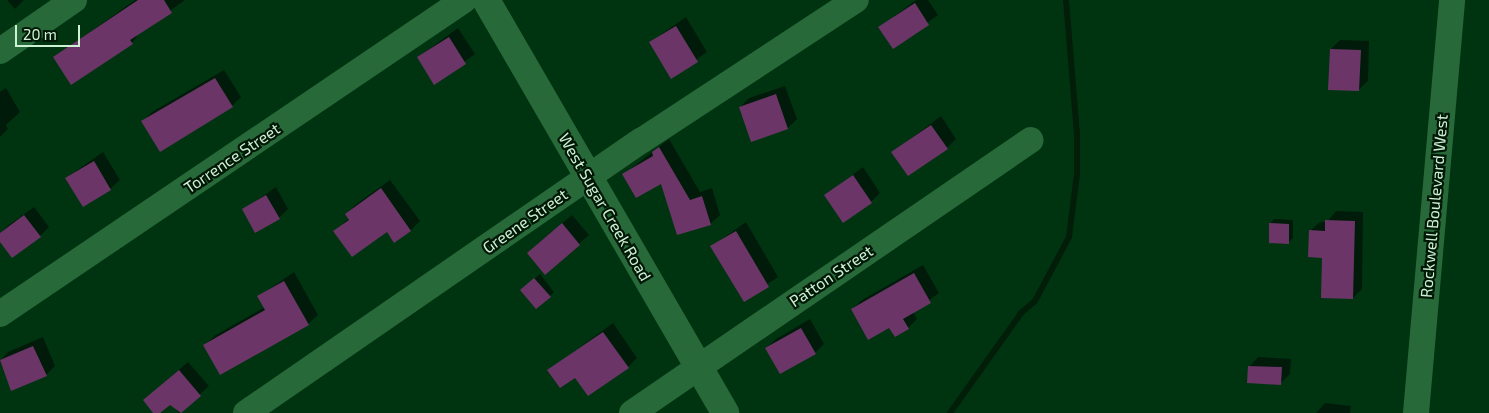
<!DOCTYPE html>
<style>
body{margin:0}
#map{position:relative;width:1489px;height:413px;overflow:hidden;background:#003411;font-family:"Exo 2",sans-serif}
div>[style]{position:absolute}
.shadow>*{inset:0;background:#0007}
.stream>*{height:6px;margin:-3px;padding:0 3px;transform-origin:3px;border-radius:3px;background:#021e09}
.building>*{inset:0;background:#6b3667}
.minor>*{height:26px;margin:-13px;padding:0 13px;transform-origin:13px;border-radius:13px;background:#276939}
.secondary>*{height:28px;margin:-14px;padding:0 14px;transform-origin:14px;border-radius:14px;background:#276939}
span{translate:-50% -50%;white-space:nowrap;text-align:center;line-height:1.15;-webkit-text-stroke:4.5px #001806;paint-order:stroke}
.street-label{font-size:16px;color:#cef0d4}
.scale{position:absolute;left:15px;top:25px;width:65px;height:22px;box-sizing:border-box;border:2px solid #cef0d4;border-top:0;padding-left:6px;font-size:15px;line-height:18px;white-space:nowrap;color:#cef0d4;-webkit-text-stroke:4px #001806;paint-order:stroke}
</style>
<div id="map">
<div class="shadow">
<div style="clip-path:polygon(7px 0,24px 0,15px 9px)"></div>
<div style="clip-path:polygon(135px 0,185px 0,140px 32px,132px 43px,55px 57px)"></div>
<div style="clip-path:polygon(916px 0,928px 0,938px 15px,893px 48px,880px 27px)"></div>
<div style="clip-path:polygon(686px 17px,707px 52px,671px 77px,650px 42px)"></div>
<div style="clip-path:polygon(458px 28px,475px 54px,435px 83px,418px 57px)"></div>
<div style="clip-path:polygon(1340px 40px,1369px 41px,1368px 81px,1358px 90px,1331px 49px)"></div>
<div style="clip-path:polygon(224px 70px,241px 97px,232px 106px,142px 122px,152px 112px)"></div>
<div style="clip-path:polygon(785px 86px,797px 119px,788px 128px,740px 107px,749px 98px)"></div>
<div style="clip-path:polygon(6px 88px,20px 112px,6px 125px,8px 129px,0 137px,0 92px)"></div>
<div style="clip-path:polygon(941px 116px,956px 139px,947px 148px,893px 152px)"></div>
<div style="clip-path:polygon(669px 139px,700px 192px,712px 188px,720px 215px,710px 224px,662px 182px,624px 174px)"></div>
<div style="clip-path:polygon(103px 152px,120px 180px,110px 189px,66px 178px)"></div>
<div style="clip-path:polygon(863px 167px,880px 193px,871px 202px,826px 195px)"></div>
<div style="clip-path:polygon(390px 180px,420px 221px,411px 230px,395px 241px,387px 231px,335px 231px,349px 218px,346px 215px,355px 205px)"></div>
<div style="clip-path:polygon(276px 187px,288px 209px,279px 218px,244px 209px)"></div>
<div style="clip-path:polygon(34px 207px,49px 227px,40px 236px,0 240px,0 234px,6px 227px)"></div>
<div style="clip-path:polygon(1336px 211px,1363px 212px,1362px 289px,1353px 298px,1310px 231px,1320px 222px,1327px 222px)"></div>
<div style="clip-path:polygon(572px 215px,589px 235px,545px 274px,537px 244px)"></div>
<div style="clip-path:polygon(1274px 219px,1293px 220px,1293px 238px,1289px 242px,1270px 224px)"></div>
<div style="clip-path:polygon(746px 222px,778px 277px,744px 300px,712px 246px)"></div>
<div style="clip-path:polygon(923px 265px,939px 293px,913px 312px,917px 319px,908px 328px,890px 326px,852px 309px,862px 300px)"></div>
<div style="clip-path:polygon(294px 272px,318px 315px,308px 324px,205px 345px,214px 336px,265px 307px,259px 296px)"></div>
<div style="clip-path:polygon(540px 274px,554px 292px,550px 296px,526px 286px)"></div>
<div style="clip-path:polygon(810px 319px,824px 344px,815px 353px,766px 348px,776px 339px)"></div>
<div style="clip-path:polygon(613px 323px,637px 358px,628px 367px,575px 376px,549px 370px)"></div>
<div style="clip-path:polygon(43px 337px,55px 366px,46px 375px,12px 390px,0 361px,8px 352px)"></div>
<div style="clip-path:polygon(1258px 357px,1291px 359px,1290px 374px,1281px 383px,1249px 367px)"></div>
<div style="clip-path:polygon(188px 362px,209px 386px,179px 413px,170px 403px,155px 413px,144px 400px)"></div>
<div style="clip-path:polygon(1325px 403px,1351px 406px,1350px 413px,1316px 413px)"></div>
</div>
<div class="stream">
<div style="left:950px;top:413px;width:123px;rotate:-54.6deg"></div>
<div style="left:1021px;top:313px;width:18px;rotate:-41deg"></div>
<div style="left:1035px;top:301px;width:72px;rotate:-62deg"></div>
<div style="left:1069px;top:237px;width:64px;rotate:-82.8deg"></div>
<div style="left:1077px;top:174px;width:40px;rotate:-90deg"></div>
<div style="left:1077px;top:134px;width:134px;rotate:-94.7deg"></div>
</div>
<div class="building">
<div style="clip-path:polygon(138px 0,164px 0,172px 13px,130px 40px,133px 44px,71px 85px,53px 57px)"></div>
<div style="clip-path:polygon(915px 3px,929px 25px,893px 49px,878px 27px)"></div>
<div style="clip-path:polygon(676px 26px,698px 62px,671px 79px,649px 42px)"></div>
<div style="clip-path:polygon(449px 37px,466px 64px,434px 85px,417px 57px)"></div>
<div style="clip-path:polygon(1330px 49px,1361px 50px,1359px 91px,1328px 90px)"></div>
<div style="clip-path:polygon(215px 78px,233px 107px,160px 152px,141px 121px)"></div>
<div style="clip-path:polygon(776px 94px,788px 129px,751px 142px,739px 107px)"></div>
<div style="clip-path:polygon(931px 125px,948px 149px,908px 176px,891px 152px)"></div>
<div style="clip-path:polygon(659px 147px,690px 200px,702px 196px,711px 225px,677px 235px,661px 184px,636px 198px,622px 174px,653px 156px,652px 152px)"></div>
<div style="clip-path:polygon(94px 161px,111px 190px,83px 207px,65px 178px)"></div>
<div style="clip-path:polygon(853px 175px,872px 203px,843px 223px,824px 195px)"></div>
<div style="clip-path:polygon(381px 188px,411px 231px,394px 243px,387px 232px,352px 257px,333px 231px,349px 220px,345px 214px)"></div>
<div style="clip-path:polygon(266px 195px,280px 219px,255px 233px,242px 209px)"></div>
<div style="clip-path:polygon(24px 215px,41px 237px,12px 258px,0 242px,0 233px)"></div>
<div style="clip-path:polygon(1325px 220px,1355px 221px,1353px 299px,1321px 298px,1322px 258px,1308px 257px,1309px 230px,1325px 231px)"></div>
<div style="clip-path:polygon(562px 223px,580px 245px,545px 275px,527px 253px)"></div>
<div style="clip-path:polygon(1269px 223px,1289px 224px,1289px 244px,1269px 243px)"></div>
<div style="clip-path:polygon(736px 231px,769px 287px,744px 302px,710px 246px)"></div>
<div style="clip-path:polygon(914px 273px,931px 303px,903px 319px,909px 329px,895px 337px,889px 328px,868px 340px,851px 309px)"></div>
<div style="clip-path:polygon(534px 278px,551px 297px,536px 309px,520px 290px)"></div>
<div style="clip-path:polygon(284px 281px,309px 325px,220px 375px,203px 345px,265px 310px,257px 296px)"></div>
<div style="clip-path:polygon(801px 328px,816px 354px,780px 374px,765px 348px)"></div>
<div style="clip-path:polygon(603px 332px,629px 368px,588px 396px,575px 378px,560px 388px,547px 370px)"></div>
<div style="clip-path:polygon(33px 346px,47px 376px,11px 391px,0 360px)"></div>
<div style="clip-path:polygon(1248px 366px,1282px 367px,1281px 385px,1247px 383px)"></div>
<div style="clip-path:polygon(179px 370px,201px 396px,181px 413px,170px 405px,160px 413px,153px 413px,143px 400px)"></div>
</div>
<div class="minor">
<div style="left:0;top:51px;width:90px;rotate:-34.6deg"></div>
<div style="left:0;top:314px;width:560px;rotate:-34.09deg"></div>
<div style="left:246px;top:413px;width:480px;rotate:-34.6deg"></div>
<div style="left:641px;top:141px;width:257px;rotate:-33.3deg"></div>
<div style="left:632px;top:413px;width:483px;rotate:-34.4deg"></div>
<div style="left:1416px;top:413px;width:415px;rotate:-85deg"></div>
</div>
<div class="secondary">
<div style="left:486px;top:0;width:477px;rotate:59.9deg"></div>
</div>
<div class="street-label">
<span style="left:232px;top:158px;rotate:-34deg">Torrence Street</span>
<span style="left:1434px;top:206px;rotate:-85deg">Rockwell Boulevard West</span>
<span style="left:605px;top:207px;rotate:60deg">West Sugar Creek Road</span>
<span style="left:525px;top:221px;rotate:-35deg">Greene Street</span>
<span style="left:831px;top:276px;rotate:-34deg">Patton Street</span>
</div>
<div class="scale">20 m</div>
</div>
